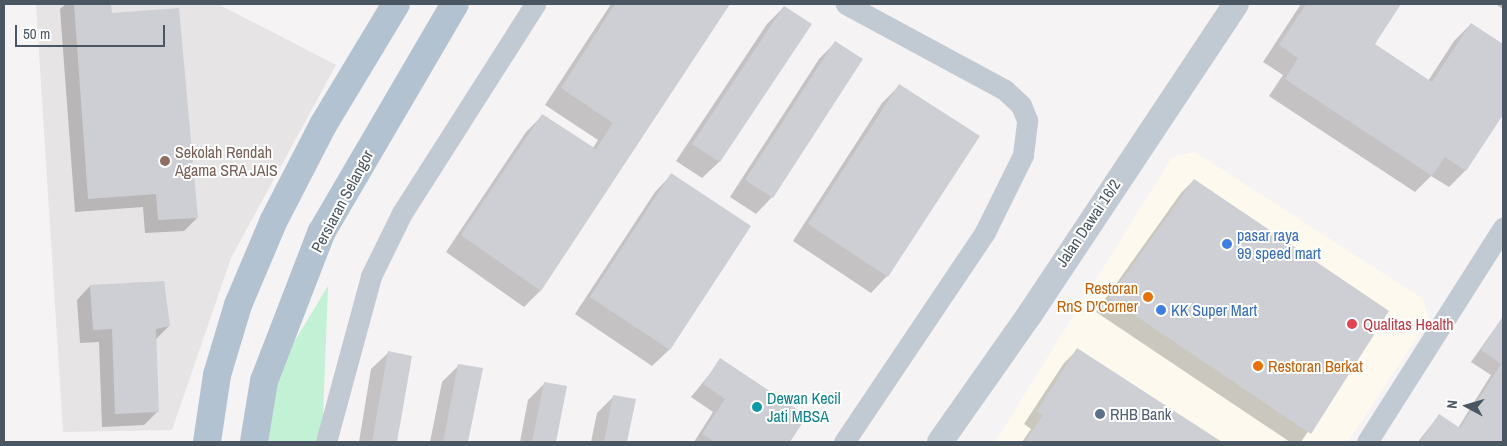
<!DOCTYPE html>
<style>
body{margin:0}
#map{position:relative;width:1507px;height:446px;overflow:hidden;background:#f5f3f3;font-family:"Archivo Narrow",sans-serif}
div>[style]{position:absolute}
.commercial>*{inset:0;background:#fdf9ef}
.education>*{inset:0;background:#e6e4e5}
.green>*{inset:0;background:#c3f1d5}
.shadow>*{inset:0;background:#0003}
.building>*{inset:0;background:#cdcfd5}
.minor>*{height:21px;margin:-10.5px;padding:0 10.5px;transform-origin:10.5px;border-radius:10.5px;background:#c1cad2}
.tertiary>*{height:26px;margin:-13px;padding:0 13px;transform-origin:13px;border-radius:13px;background:#c1cad2}
.primary>*{height:28px;margin:-14px;padding:0 14px;transform-origin:14px;border-radius:14px;background:#b3c2d1}
.dots>*{width:14px;height:14px;translate:-50% -50%;box-sizing:border-box;border:2px solid #fff;border-radius:50%}
span{translate:-50% -50%;white-space:nowrap;text-align:center;line-height:1.15;-webkit-text-stroke:4px #fff;paint-order:stroke}
.education-label{font-size:16px;color:#785e54}
.left{translate:0 -50%;text-align:left}
.street-label{font-size:16px;color:#4a5661}
.shop-label{font-size:16px;color:#366cbe}
.food-label{font-size:16px;color:#c56008}
.right{translate:-100% -50%;text-align:right}
.health-label{font-size:16px;color:#be3a42}
.culture-label{font-size:16px;color:#0d838f}
.service-label{font-size:16px;color:#4e5e75}
.frame{position:absolute;inset:0;border:5px solid #4a5661;pointer-events:none}
.north{position:absolute;left:1442px;top:381px;width:50px;height:50px;-webkit-text-stroke:4px #fff;paint-order:stroke;rotate:276deg;font-size:14px;font-weight:700;line-height:20px;text-align:center;color:#4a5661}
.north::after{content:'';display:block;margin:auto;width:18px;height:22px;background:#4a5661;clip-path:polygon(50% 0,100% 100%,50% 72%,0 100%)}
.scale{position:absolute;left:15px;top:25px;width:150px;height:22px;box-sizing:border-box;border:2px solid #4a5661;border-top:0;padding-left:6px;font-size:15px;line-height:18px;white-space:nowrap;color:#4a5661;-webkit-text-stroke:4px #fff;paint-order:stroke}
</style>
<div id="map">
<div class="commercial">
<div style="clip-path:polygon(1195px 152px,1423px 299px,1429px 319px,1348px 442px,995px 442px,1172px 157px)"></div>
</div>
<div class="education">
<div style="clip-path:polygon(36px 4px,218px 4px,336px 65px,231px 258px,172px 430px,63px 432px)"></div>
</div>
<div class="green">
<div style="clip-path:polygon(328px 286px,322px 442px,260px 442px,268px 385px)"></div>
</div>
<div class="shadow">
<div style="clip-path:polygon(66px 4px,110px 4px,111px 14px,197px 218px,184px 231px,145px 233px,143px 207px,75px 212px,60px 9px)"></div>
<div style="clip-path:polygon(611px 4px,729px 4px,540px 291px,524px 307px,446px 252px,526px 132px,542px 116px,593px 148px,598px 140px,545px 105px)"></div>
<div style="clip-path:polygon(1301px 4px,1400px 4px,1373px 44px,1428px 81px,1454px 41px,1471px 24px,1503px 46px,1503px 112px,1465px 171px,1449px 187px,1431px 176px,1415px 192px,1269px 96px,1283px 75px,1263px 62px)"></div>
<div style="clip-path:polygon(1495px 4px,1503px 4px,1503px 9px)"></div>
<div style="clip-path:polygon(784px 7px,810px 25px,719px 162px,702px 178px,676px 161px,767px 24px)"></div>
<div style="clip-path:polygon(835px 43px,772px 197px,756px 214px,730px 197px,819px 59px)"></div>
<div style="clip-path:polygon(899px 86px,887px 276px,871px 293px,793px 241px,882px 103px)"></div>
<div style="clip-path:polygon(671px 175px,749px 227px,669px 350px,652px 366px,575px 314px,655px 192px)"></div>
<div style="clip-path:polygon(1194px 180px,1387px 312px,1301px 442px,1290px 442px,1096px 312px,1181px 193px)"></div>
<div style="clip-path:polygon(90px 286px,169px 326px,155px 340px,157px 412px,144px 425px,102px 427px,99px 342px,80px 343px,77px 300px)"></div>
<div style="clip-path:polygon(1503px 317px,1503px 442px,1418px 442px,1439px 415px,1458px 428px,1491px 375px,1471px 362px)"></div>
<div style="clip-path:polygon(1077px 350px,1220px 442px,1022px 442px,1031px 429px,1024px 424px,1064px 363px)"></div>
<div style="clip-path:polygon(388px 353px,410px 357px,396px 442px,359px 442px,371px 369px)"></div>
<div style="clip-path:polygon(721px 360px,805px 417px,789px 442px,694px 442px,713px 412px,691px 397px)"></div>
<div style="clip-path:polygon(459px 365px,481px 369px,467px 442px,430px 442px,442px 382px)"></div>
<div style="clip-path:polygon(545px 383px,565px 387px,555px 442px,520px 442px,528px 400px)"></div>
<div style="clip-path:polygon(614px 396px,634px 400px,626px 442px,591px 442px,597px 413px)"></div>
</div>
<div class="building">
<div style="clip-path:polygon(74px 4px,111px 4px,112px 13px,179px 8px,198px 218px,158px 220px,156px 194px,88px 199px)"></div>
<div style="clip-path:polygon(615px 4px,730px 4px,541px 291px,461px 235px,542px 114px,596px 149px,613px 123px,561px 88px)"></div>
<div style="clip-path:polygon(1306px 4px,1401px 4px,1375px 44px,1432px 82px,1471px 23px,1503px 44px,1503px 115px,1466px 171px,1445px 157px,1432px 176px,1285px 79px,1298px 58px,1279px 45px)"></div>
<div style="clip-path:polygon(784px 6px,812px 24px,720px 162px,692px 144px)"></div>
<div style="clip-path:polygon(835px 41px,863px 59px,773px 198px,745px 180px)"></div>
<div style="clip-path:polygon(899px 84px,980px 136px,888px 277px,808px 224px)"></div>
<div style="clip-path:polygon(671px 173px,751px 226px,670px 350px,590px 297px)"></div>
<div style="clip-path:polygon(1194px 179px,1389px 311px,1311px 434px,1109px 298px)"></div>
<div style="clip-path:polygon(164px 281px,170px 326px,156px 329px,159px 412px,115px 414px,112px 329px,93px 330px,90px 285px)"></div>
<div style="clip-path:polygon(1503px 316px,1503px 442px,1420px 442px,1439px 414px,1460px 428px,1501px 364px,1481px 350px)"></div>
<div style="clip-path:polygon(1077px 348px,1222px 442px,1025px 442px,1043px 415px,1037px 411px)"></div>
<div style="clip-path:polygon(388px 351px,412px 356px,397px 442px,372px 442px)"></div>
<div style="clip-path:polygon(720px 358px,807px 416px,790px 442px,715px 442px,702px 434px,725px 399px,703px 384px)"></div>
<div style="clip-path:polygon(458px 364px,483px 368px,468px 442px,443px 442px)"></div>
<div style="clip-path:polygon(544px 382px,567px 386px,556px 442px,532px 442px)"></div>
<div style="clip-path:polygon(613px 395px,636px 399px,627px 442px,604px 442px)"></div>
</div>
<div class="minor">
<div style="left:326px;top:442px;width:172px;rotate:-74.8deg"></div>
<div style="left:371px;top:276px;width:70px;rotate:-63.8deg"></div>
<div style="left:402px;top:213px;width:248px;rotate:-57.5deg"></div>
<div style="left:844px;top:442px;width:253px;rotate:-56.1deg"></div>
<div style="left:985px;top:232px;width:86px;rotate:-63.7deg"></div>
<div style="left:1023px;top:155px;width:35px;rotate:-83deg"></div>
<div style="left:1027px;top:120px;width:16px;rotate:-112deg"></div>
<div style="left:1021px;top:105px;width:22px;rotate:-137deg"></div>
<div style="left:1005px;top:90px;width:181px;rotate:-151.6deg"></div>
<div style="left:1367px;top:442px;width:254px;rotate:-57.6deg"></div>
</div>
<div class="tertiary">
<div style="left:940px;top:442px;width:156px;rotate:-54.9deg"></div>
<div style="left:1030px;top:314px;width:372px;rotate:-56.4deg"></div>
</div>
<div class="primary">
<div style="left:207px;top:442px;width:68px;rotate:-81.5deg"></div>
<div style="left:217px;top:375px;width:73px;rotate:-73.3deg"></div>
<div style="left:238px;top:305px;width:90px;rotate:-67.1deg"></div>
<div style="left:273px;top:222px;width:109px;rotate:-62.7deg"></div>
<div style="left:323px;top:125px;width:141px;rotate:-58.9deg"></div>
<div style="left:254px;top:442px;width:62px;rotate:-80.7deg"></div>
<div style="left:264px;top:381px;width:159px;rotate:-68.9deg"></div>
<div style="left:321px;top:233px;width:265px;rotate:-59.7deg"></div>
</div>
<div class="dots">
<div style="left:165px;top:161px;background:#8d6e63"></div>
<div style="left:1227px;top:244px;background:#3f7fe0"></div>
<div style="left:1148px;top:297px;background:#e8710a"></div>
<div style="left:1161px;top:310px;background:#3f7fe0"></div>
<div style="left:1352px;top:324px;background:#e0444e"></div>
<div style="left:1258px;top:366px;background:#e8710a"></div>
<div style="left:757px;top:407px;background:#0f9aa8"></div>
<div style="left:1100px;top:414px;background:#5c6f8a"></div>
</div>
<div class="education-label">
<span class="left" style="left:175px;top:161px">Sekolah Rendah<br>Agama SRA JAIS</span>
</div>
<div class="street-label">
<span style="left:342px;top:201px;rotate:-62deg">Persiaran Selangor</span>
<span style="left:1088px;top:223px;rotate:-56deg">Jalan Dawai 16/2</span>
</div>
<div class="shop-label">
<span class="left" style="left:1237px;top:244px">pasar raya<br>99 speed mart</span>
<span class="left" style="left:1171px;top:310px">KK Super Mart</span>
</div>
<div class="food-label">
<span class="right" style="left:1138px;top:297px">Restoran<br>RnS D'Corner</span>
<span class="left" style="left:1268px;top:366px">Restoran Berkat</span>
</div>
<div class="health-label">
<span class="left" style="left:1363px;top:324px">Qualitas Health</span>
</div>
<div class="culture-label">
<span class="left" style="left:767px;top:407px">Dewan Kecil<br>Jati MBSA</span>
</div>
<div class="service-label">
<span class="left" style="left:1110px;top:414px">RHB Bank</span>
</div>
<div class="frame"></div>
<div class="north">N</div>
<div class="scale">50 m</div>
</div>
